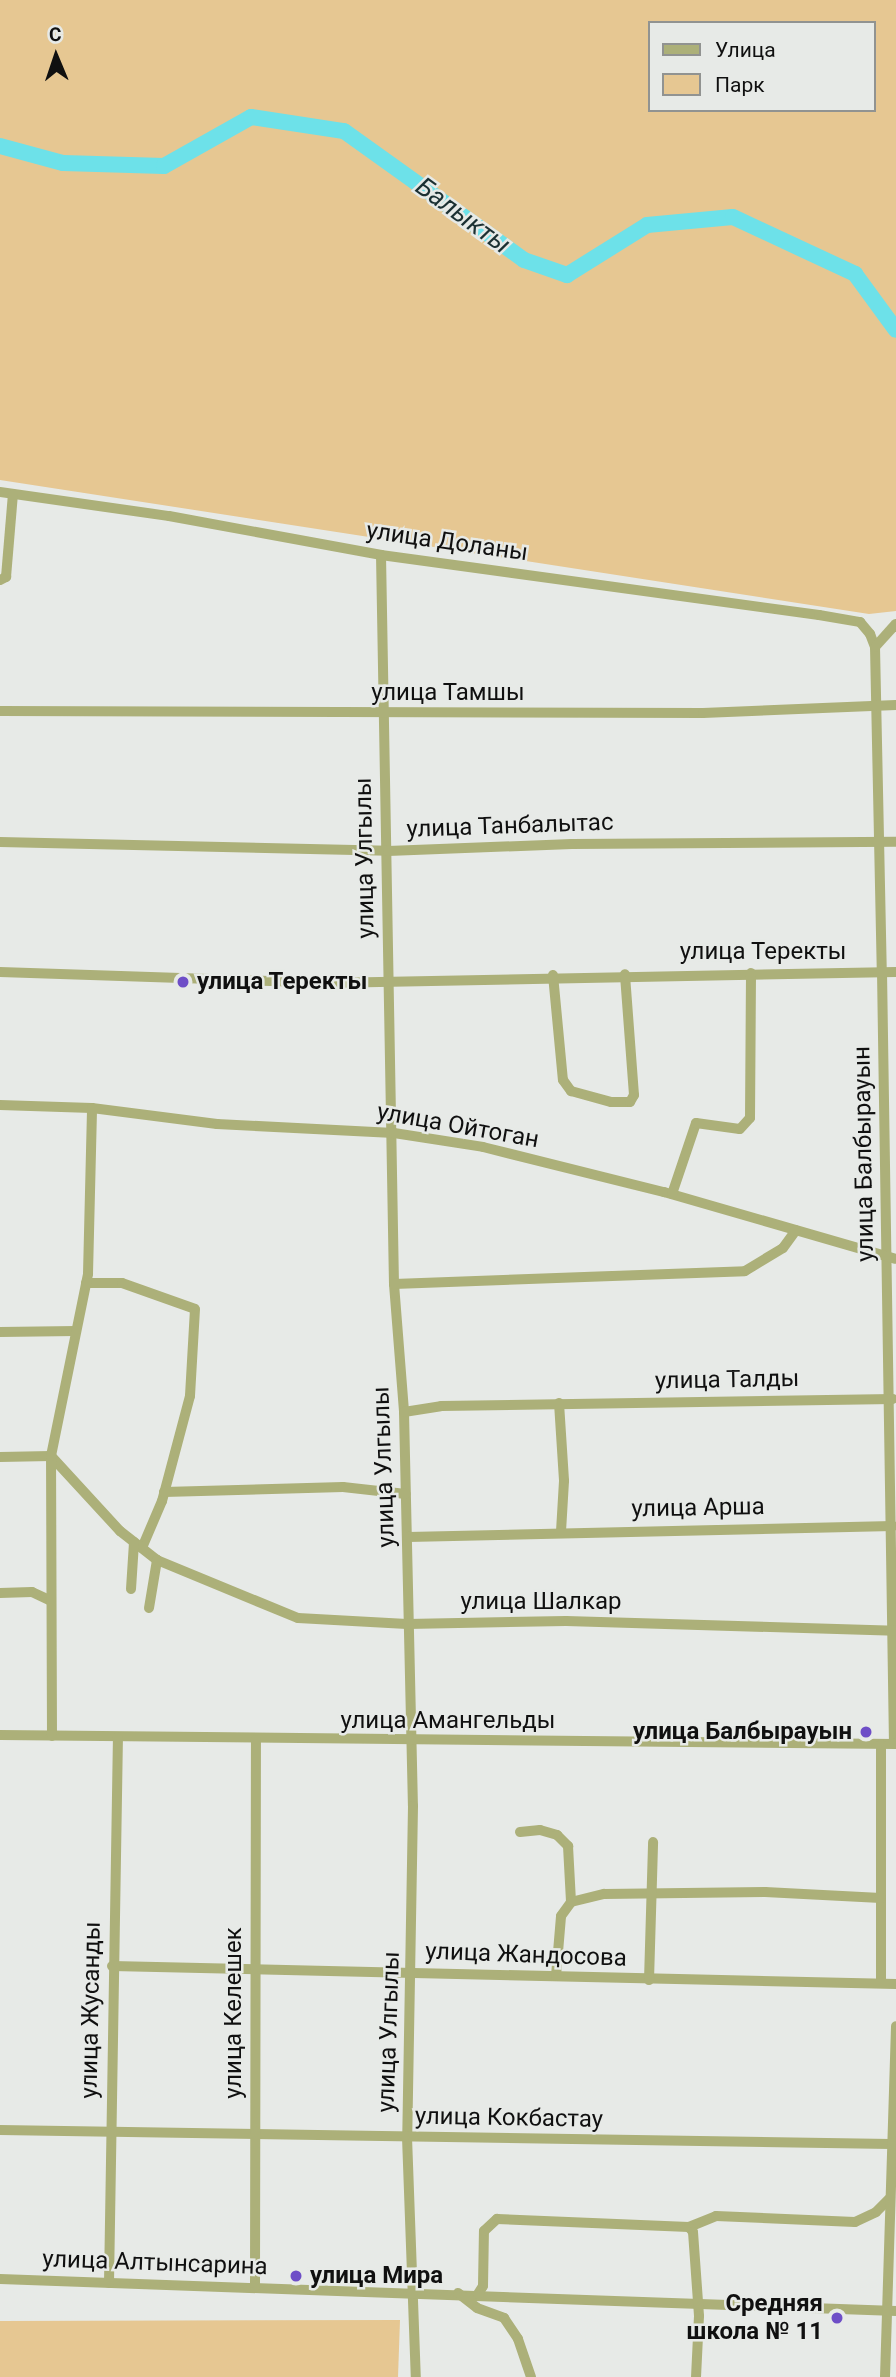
<!DOCTYPE html>
<meta charset="utf-8">
<style>
body{margin:0}
#map{position:relative;width:896px;height:2377px;overflow:hidden;background:#e7eae7;font-family:Roboto,sans-serif}
div>[style]{position:absolute}
.green>*{inset:0;background:#e6c792}
.river>*{height:16px;margin:-8px;padding:0 8px;transform-origin:8px;border-radius:8px;background:#6de1e9}
.minor>*{height:10px;margin:-5px;padding:0 5px;transform-origin:5px;border-radius:5px;background:#acb079}
.dots>*{width:19px;height:19px;translate:-50% -50%;box-sizing:border-box;border:4px solid #e7eae7;border-radius:50%}
span{translate:-50% -50%;white-space:nowrap;text-align:center;line-height:1.15;-webkit-text-stroke:5px #e7eae7;paint-order:stroke}
.street-label{font-size:24px;color:#101010}
.poi-label{font-size:24px;color:#101010;font-weight:700}
.left{translate:0 -50%;text-align:left}
.right{translate:-100% -50%;text-align:right}
.water-label{font-size:26px;color:#1b3032;font-style:italic}
.legend{position:absolute;left:648px;top:21px;width:228px;height:91px;box-sizing:border-box;background:#e7eae7;border:2px solid #919391;margin:0;padding:9px 12px;list-style:none;font-size:21px;color:#101010}
.legend li{display:flex;align-items:center;gap:14px;height:35px}
.legend b{width:35px;border:2px solid #919391}
.north{position:absolute;left:21px;top:21px;width:70px;height:70px;-webkit-text-stroke:5px #e7eae7;paint-order:stroke;rotate:358deg;font-size:19px;font-weight:700;line-height:28px;text-align:center;color:#101010}
.north::after{content:'';display:block;margin:auto;width:24px;height:32px;background:#101010;clip-path:polygon(50% 0,100% 100%,50% 72%,0 100%)}
</style>
<div id="map">
<div class="green">
<div style="clip-path:polygon(evenodd,0 0,896px 0,896px 611px,869px 614px,0 480px,0 0,649px 23px,873px 23px,873px 110px,649px 110px,649px 23px)"></div>
<div style="clip-path:polygon(400px 2320px,398px 2377px,0 2377px,0 2321px)"></div>
</div>
<div class="river">
<div style="left:0;top:146px;width:65px;rotate:15.1deg"></div>
<div style="left:63px;top:163px;width:101px;rotate:1.7deg"></div>
<div style="left:164px;top:166px;width:100px;rotate:-29.4deg"></div>
<div style="left:251px;top:117px;width:94px;rotate:8.6deg"></div>
<div style="left:344px;top:131px;width:221px;rotate:35.6deg"></div>
<div style="left:524px;top:260px;width:46px;rotate:19.2deg"></div>
<div style="left:567px;top:275px;width:94px;rotate:-32deg"></div>
<div style="left:647px;top:225px;width:86px;rotate:-5.3deg"></div>
<div style="left:733px;top:217px;width:135px;rotate:25deg"></div>
<div style="left:855px;top:274px;width:69px;rotate:53.8deg"></div>
</div>
<div class="minor">
<div style="left:0;top:492px;width:171px;rotate:8.1deg"></div>
<div style="left:169px;top:516px;width:216px;rotate:10.4deg"></div>
<div style="left:381px;top:555px;width:442px;rotate:7.8deg"></div>
<div style="left:819px;top:615px;width:42px;rotate:9.7deg"></div>
<div style="left:860px;top:622px;width:16px;rotate:50deg"></div>
<div style="left:870px;top:634px;width:14px;rotate:69deg"></div>
<div style="left:875px;top:647px;width:325px;rotate:88.8deg"></div>
<div style="left:882px;top:972px;width:772px;rotate:89.11deg"></div>
<div style="left:381px;top:555px;width:729px;rotate:88.98deg"></div>
<div style="left:394px;top:1284px;width:128px;rotate:85.5deg"></div>
<div style="left:404px;top:1412px;width:394px;rotate:88.7deg"></div>
<div style="left:413px;top:1806px;width:331px;rotate:91deg"></div>
<div style="left:407px;top:2137px;width:240px;rotate:87.9deg"></div>
<div style="left:0;top:580px;width:7px;rotate:-27deg"></div>
<div style="left:6px;top:577px;width:83px;rotate:-85.2deg"></div>
<div style="left:875px;top:647px;width:31px;rotate:-48deg"></div>
<div style="left:0;top:711px;width:703px;rotate:0.16deg"></div>
<div style="left:703px;top:713px;width:193px;rotate:-2.4deg"></div>
<div style="left:0;top:842px;width:388px;rotate:1.3deg"></div>
<div style="left:388px;top:851px;width:184px;rotate:-2.2deg"></div>
<div style="left:572px;top:844px;width:324px;rotate:-0.4deg"></div>
<div style="left:0;top:972px;width:327px;rotate:1.9deg"></div>
<div style="left:327px;top:983px;width:569px;rotate:-1.11deg"></div>
<div style="left:553px;top:975px;width:105px;rotate:84.6deg"></div>
<div style="left:563px;top:1080px;width:14px;rotate:54deg"></div>
<div style="left:571px;top:1091px;width:41px;rotate:15.4deg"></div>
<div style="left:611px;top:1102px;width:19px"></div>
<div style="left:630px;top:1102px;width:8px;rotate:-60deg"></div>
<div style="left:634px;top:1095px;width:121px;rotate:-94.3deg"></div>
<div style="left:0;top:1105px;width:92px;rotate:1.9deg"></div>
<div style="left:92px;top:1108px;width:126px;rotate:7.3deg"></div>
<div style="left:217px;top:1124px;width:177px;rotate:2.9deg"></div>
<div style="left:394px;top:1133px;width:90px;rotate:8.9deg"></div>
<div style="left:483px;top:1147px;width:187px;rotate:14deg"></div>
<div style="left:664px;top:1192px;width:241px;rotate:16.1deg"></div>
<div style="left:672px;top:1194px;width:75px;rotate:-71.3deg"></div>
<div style="left:696px;top:1123px;width:44px;rotate:7.8deg"></div>
<div style="left:740px;top:1129px;width:15px;rotate:-48deg"></div>
<div style="left:750px;top:1118px;width:145px;rotate:-89.6deg"></div>
<div style="left:86px;top:1283px;width:36px"></div>
<div style="left:122px;top:1283px;width:77px;rotate:19.6deg"></div>
<div style="left:195px;top:1309px;width:87px;rotate:93.3deg"></div>
<div style="left:190px;top:1396px;width:109px;rotate:104.9deg"></div>
<div style="left:162px;top:1501px;width:51px;rotate:113.1deg"></div>
<div style="left:394px;top:1284px;width:351px;rotate:-2.1deg"></div>
<div style="left:745px;top:1271px;width:44px;rotate:-31.2deg"></div>
<div style="left:783px;top:1248px;width:22px;rotate:-54deg"></div>
<div style="left:0;top:1332px;width:76px;rotate:-0.8deg"></div>
<div style="left:559px;top:1403px;width:78px;rotate:86.3deg"></div>
<div style="left:564px;top:1481px;width:51px;rotate:93.4deg"></div>
<div style="left:404px;top:1412px;width:37px;rotate:-9deg"></div>
<div style="left:441px;top:1406px;width:452px;rotate:-0.9deg"></div>
<div style="left:0;top:1457px;width:51px;rotate:-1.1deg"></div>
<div style="left:51px;top:1456px;width:102px;rotate:47.4deg"></div>
<div style="left:120px;top:1531px;width:47px;rotate:38.1deg"></div>
<div style="left:157px;top:1560px;width:152px;rotate:22.4deg"></div>
<div style="left:298px;top:1618px;width:109px;rotate:3.2deg"></div>
<div style="left:407px;top:1624px;width:159px;rotate:-1.1deg"></div>
<div style="left:566px;top:1621px;width:329px;rotate:1.7deg"></div>
<div style="left:164px;top:1492px;width:179px;rotate:-1.6deg"></div>
<div style="left:343px;top:1487px;width:63px;rotate:6.3deg"></div>
<div style="left:408px;top:1537px;width:485px;rotate:-1.3deg"></div>
<div style="left:131px;top:1589px;width:47px;rotate:-86.3deg"></div>
<div style="left:0;top:1593px;width:32px;rotate:-2deg"></div>
<div style="left:32px;top:1592px;width:21px;rotate:25deg"></div>
<div style="left:149px;top:1608px;width:49px;rotate:-80.5deg"></div>
<div style="left:0;top:1735px;width:896px;rotate:0.58deg"></div>
<div style="left:52px;top:1736px;width:280px;rotate:-90.2deg"></div>
<div style="left:51px;top:1456px;width:186px;rotate:-78.5deg"></div>
<div style="left:88px;top:1274px;width:166px;rotate:-88.6deg"></div>
<div style="left:881px;top:1745px;width:238px;rotate:90deg"></div>
<div style="left:520px;top:1832px;width:20px;rotate:-6deg"></div>
<div style="left:540px;top:1830px;width:18px;rotate:16deg"></div>
<div style="left:557px;top:1835px;width:16px;rotate:45deg"></div>
<div style="left:568px;top:1846px;width:56px;rotate:86.9deg"></div>
<div style="left:112px;top:1966px;width:784px;rotate:1.32deg"></div>
<div style="left:556px;top:1976px;width:60px;rotate:-85.2deg"></div>
<div style="left:561px;top:1916px;width:17px;rotate:-54deg"></div>
<div style="left:571px;top:1902px;width:34px;rotate:-14deg"></div>
<div style="left:604px;top:1894px;width:161px;rotate:-0.7deg"></div>
<div style="left:765px;top:1892px;width:116px;rotate:3deg"></div>
<div style="left:649px;top:1980px;width:138px;rotate:-88.3deg"></div>
<div style="left:0;top:2130px;width:891px;rotate:0.9deg"></div>
<div style="left:689px;top:2227px;width:29px;rotate:-22deg"></div>
<div style="left:716px;top:2216px;width:139px;rotate:2.5deg"></div>
<div style="left:855px;top:2222px;width:23px;rotate:-25deg"></div>
<div style="left:876px;top:2212px;width:20px;rotate:-45deg"></div>
<div style="left:0;top:2279px;width:897px;rotate:2.05deg"></div>
<div style="left:109px;top:2283px;width:546px;rotate:-89.06deg"></div>
<div style="left:255px;top:2287px;width:547px;rotate:-89.9deg"></div>
<div style="left:458px;top:2293px;width:24px;rotate:38deg"></div>
<div style="left:477px;top:2308px;width:29px;rotate:20deg"></div>
<div style="left:504px;top:2318px;width:25px;rotate:56deg"></div>
<div style="left:518px;top:2339px;width:40px;rotate:71.1deg"></div>
<div style="left:478px;top:2294px;width:9px;rotate:-58deg"></div>
<div style="left:483px;top:2286px;width:55px;rotate:-89deg"></div>
<div style="left:484px;top:2231px;width:18px;rotate:-43deg"></div>
<div style="left:497px;top:2219px;width:192px;rotate:2.4deg"></div>
<div style="left:689px;top:2227px;width:6px;rotate:51deg"></div>
<div style="left:693px;top:2232px;width:84px;rotate:85.9deg"></div>
<div style="left:699px;top:2316px;width:61px;rotate:92.8deg"></div>
<div style="left:885px;top:2377px;width:351px;rotate:-88.2deg"></div>
</div>
<div class="dots">
<div style="left:183px;top:982px;background:#6e4ec7"></div>
<div style="left:866px;top:1732px;background:#6e4ec7"></div>
<div style="left:296px;top:2276px;background:#6e4ec7"></div>
<div style="left:837px;top:2318px;background:#6e4ec7"></div>
</div>
<div class="street-label">
<span style="left:447px;top:542px;rotate:8deg">улица Доланы</span>
<span style="left:448px;top:693px">улица Тамшы</span>
<span style="left:510px;top:826px;rotate:-2deg">улица Танбалытас</span>
<span style="left:365px;top:858px;rotate:-91deg">улица Улгылы</span>
<span style="left:763px;top:952px">улица Теректы</span>
<span style="left:458px;top:1126px;rotate:10deg">улица Ойтоган</span>
<span style="left:864px;top:1154px;rotate:-91deg">улица Балбырауын</span>
<span style="left:727px;top:1380px;rotate:-1deg">улица Талды</span>
<span style="left:384px;top:1467px;rotate:-92deg">улица Улгылы</span>
<span style="left:698px;top:1508px;rotate:-1deg">улица Арша</span>
<span style="left:541px;top:1602px">улица Шалкар</span>
<span style="left:448px;top:1721px">улица Амангельды</span>
<span style="left:526px;top:1955px;rotate:2deg">улица Жандосова</span>
<span style="left:91px;top:2010px;rotate:-89deg">улица Жусанды</span>
<span style="left:234px;top:2013px;rotate:-90deg">улица Келешек</span>
<span style="left:389px;top:2032px;rotate:-88deg">улица Улгылы</span>
<span style="left:509px;top:2118px;rotate:1deg">улица Кокбастау</span>
<span style="left:155px;top:2263px;rotate:2deg">улица Алтынсарина</span>
</div>
<div class="poi-label">
<span class="left" style="left:197px;top:982px">улица Теректы</span>
<span class="right" style="left:852px;top:1732px">улица Балбырауын</span>
<span class="left" style="left:310px;top:2276px">улица Мира</span>
<span class="right" style="left:823px;top:2318px">Средняя<br>школа № 11</span>
</div>
<div class="water-label">
<span style="left:463px;top:216px;rotate:36deg">Балыкты</span>
</div>
<ul class="legend">
<li><b style="height:9px;background:#acb079"></b>Улица</li>
<li><b style="height:19px;background:#e6c792"></b>Парк</li>
</ul>
<div class="north">С</div>
</div>
